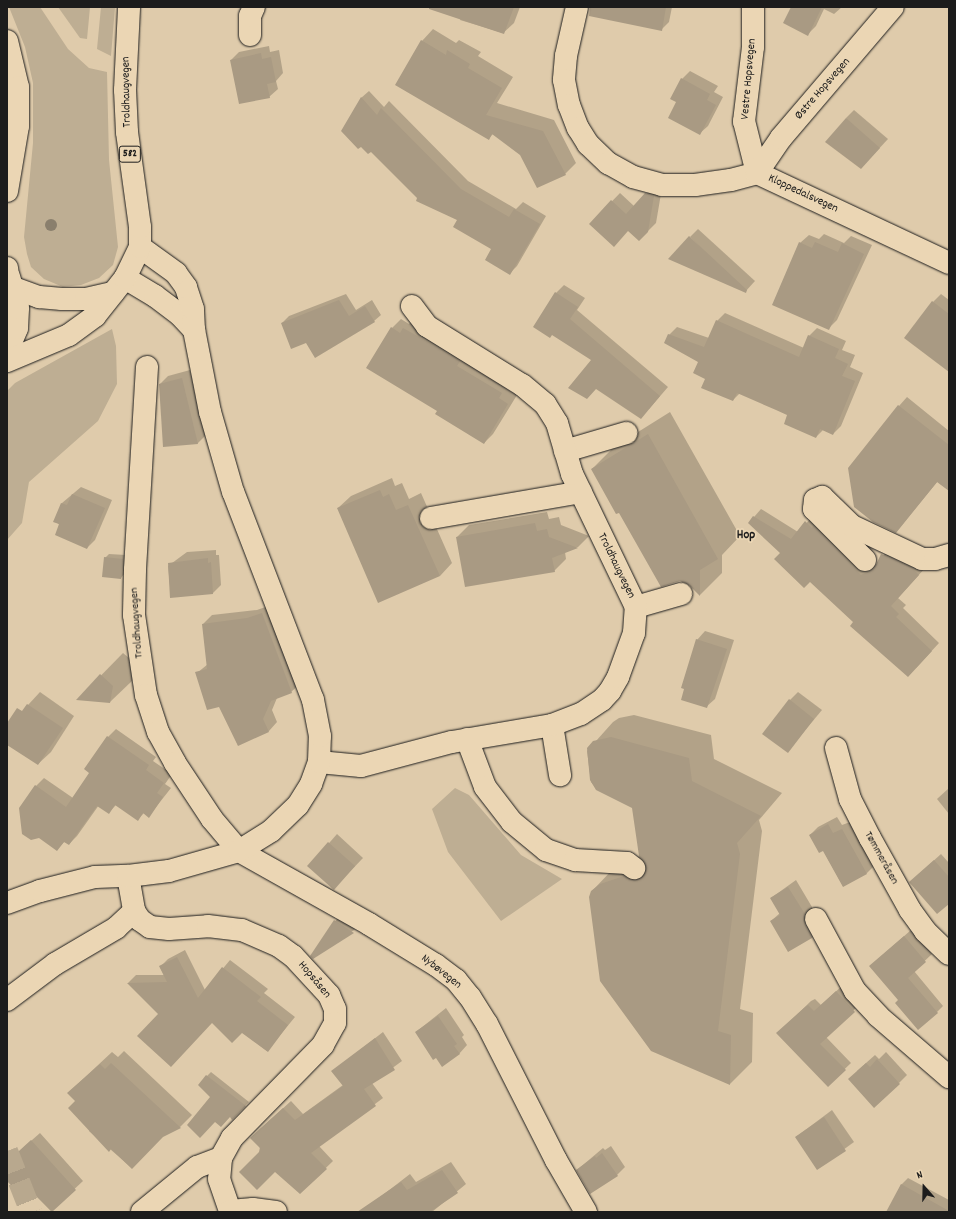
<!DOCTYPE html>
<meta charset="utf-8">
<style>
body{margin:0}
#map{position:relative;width:956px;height:1219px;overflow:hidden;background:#dfcbab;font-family:Dekko,sans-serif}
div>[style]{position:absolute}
.green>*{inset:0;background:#beae93}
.shadow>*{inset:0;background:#0003}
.building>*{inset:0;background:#a99a83}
.major-tunnel>*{height:22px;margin-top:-11px;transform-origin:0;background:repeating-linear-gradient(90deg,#b8a88e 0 22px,transparent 0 33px)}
.roads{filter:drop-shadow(0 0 1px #1c1c1c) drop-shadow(0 0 1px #1c1c1c)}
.minor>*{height:22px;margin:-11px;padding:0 11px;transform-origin:11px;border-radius:11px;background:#ebd6b4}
.major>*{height:22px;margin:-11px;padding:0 11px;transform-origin:11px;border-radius:11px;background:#ebd6b4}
.highway>*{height:22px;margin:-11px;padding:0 11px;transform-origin:11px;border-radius:11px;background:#ebd6b4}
.trees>*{width:12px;height:12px;margin:-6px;border-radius:50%;background:#8a7f6d}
span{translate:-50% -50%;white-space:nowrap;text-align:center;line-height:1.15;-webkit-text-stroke:3.5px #ebd6b4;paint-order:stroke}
.shield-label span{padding:1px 3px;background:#ebd6b4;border:1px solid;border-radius:3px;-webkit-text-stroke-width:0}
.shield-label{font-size:11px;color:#1c1c1c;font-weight:700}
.street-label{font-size:12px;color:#1c1c1c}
.neighbourhood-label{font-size:13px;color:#1c1c1c;font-weight:700}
.frame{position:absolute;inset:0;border:8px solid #1c1c1c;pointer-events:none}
.north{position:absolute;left:904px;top:1167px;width:40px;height:40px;-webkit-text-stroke:3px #ebd6b4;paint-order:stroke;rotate:340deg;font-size:11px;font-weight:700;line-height:16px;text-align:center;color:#1c1c1c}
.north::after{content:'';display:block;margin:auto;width:14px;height:18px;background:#1c1c1c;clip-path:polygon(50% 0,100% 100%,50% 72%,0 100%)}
</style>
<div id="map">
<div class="green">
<div style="clip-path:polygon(9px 7px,40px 7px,68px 49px,89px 68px,107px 72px,109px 160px,118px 247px,113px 265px,99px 278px,81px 285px,63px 287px,44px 279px,31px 267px,27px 254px,24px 237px,33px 143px,33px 83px,25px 47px)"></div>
<div style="clip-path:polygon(58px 7px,90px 7px,87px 39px,80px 38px)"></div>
<div style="clip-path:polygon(101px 7px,115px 7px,111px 56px,97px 49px)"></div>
<div style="clip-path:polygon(112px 329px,116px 346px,117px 384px,98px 421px,29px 482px,22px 523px,7px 540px,7px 391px,15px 383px)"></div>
<div style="clip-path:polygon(455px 788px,469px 795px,521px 855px,562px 879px,501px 921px,448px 852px,432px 809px)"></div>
</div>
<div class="shadow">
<div style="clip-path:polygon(464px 7px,520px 7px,514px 23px,503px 33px,460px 20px)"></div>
<div style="clip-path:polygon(625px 7px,672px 7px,669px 22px,661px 30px)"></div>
<div style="clip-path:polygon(791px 7px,842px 7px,834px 14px,824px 9px,816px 26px,807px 35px)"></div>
<div style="clip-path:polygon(433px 29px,456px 43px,459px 40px,481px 52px,478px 56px,513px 77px,497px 103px,554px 120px,576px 163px,565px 174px,521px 154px,493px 134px,488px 139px,422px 41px)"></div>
<div style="clip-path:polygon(269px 46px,270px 52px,279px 50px,283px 73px,276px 81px,278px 89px,269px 97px,231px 60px,239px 52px)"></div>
<div style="clip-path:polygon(690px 71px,718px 86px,714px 92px,723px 97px,708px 126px,699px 134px,677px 102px,682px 79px)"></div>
<div style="clip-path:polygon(369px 91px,384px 107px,389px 101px,468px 181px,516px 209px,523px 202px,546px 216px,517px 266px,510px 273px,492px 248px,458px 220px,419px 198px,361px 98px)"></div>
<div style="clip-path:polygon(854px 110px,888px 139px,861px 168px,846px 118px)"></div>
<div style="clip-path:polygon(654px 186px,662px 188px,656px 223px,639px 240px,629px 230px,590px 224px,620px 193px,634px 206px)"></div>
<div style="clip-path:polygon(698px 229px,755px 281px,745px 292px,690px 237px)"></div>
<div style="clip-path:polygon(824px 234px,844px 243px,851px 236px,872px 245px,837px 320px,829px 328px,800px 243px,809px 235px,819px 239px)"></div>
<div style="clip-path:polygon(564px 285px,585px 298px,577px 310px,668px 387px,649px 409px,593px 360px,553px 334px,556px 293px)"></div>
<div style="clip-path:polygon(346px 294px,356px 310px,372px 300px,381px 315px,374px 321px,307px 342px,282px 323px,289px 316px)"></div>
<div style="clip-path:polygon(941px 294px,949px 300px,949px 371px,933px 302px)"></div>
<div style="clip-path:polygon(725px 313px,804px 348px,809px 336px,817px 328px,846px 341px,842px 350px,855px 355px,850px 367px,863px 373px,841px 426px,833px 434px,823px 430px,816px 437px,789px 415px,740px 393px,733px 400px,706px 378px,699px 362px,669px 335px,677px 327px,709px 338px,717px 321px)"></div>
<div style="clip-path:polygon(401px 319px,409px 324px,413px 319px,511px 384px,507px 389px,517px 395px,493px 434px,484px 443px,438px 411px,392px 328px)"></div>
<div style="clip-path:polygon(190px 370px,206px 435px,198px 443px,164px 446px,160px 384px,168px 376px)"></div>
<div style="clip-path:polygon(907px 397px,949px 431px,949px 487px,938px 481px,896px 532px,899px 406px)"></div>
<div style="clip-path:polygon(670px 412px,740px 536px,722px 555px,722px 573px,700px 595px,690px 584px,680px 580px,620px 511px,592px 469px,614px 447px)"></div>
<div style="clip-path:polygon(392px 478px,395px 486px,402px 483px,409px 499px,421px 493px,452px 563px,440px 576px,338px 508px,351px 496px)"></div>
<div style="clip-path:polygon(81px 487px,112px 500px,95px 540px,87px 548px,55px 521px,62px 503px)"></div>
<div style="clip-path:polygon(761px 509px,798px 532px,814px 515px,869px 568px,877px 564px,890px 547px,926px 567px,898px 598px,906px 605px,903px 608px,939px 643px,916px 668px,855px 622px,781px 553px,754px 517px)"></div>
<div style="clip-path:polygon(547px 512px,549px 519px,559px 517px,561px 525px,589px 536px,578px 547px,565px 552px,566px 559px,554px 571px,457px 537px,469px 525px)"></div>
<div style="clip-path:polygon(216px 550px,216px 555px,219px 555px,221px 585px,213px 593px,171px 596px,168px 566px,187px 552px)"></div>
<div style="clip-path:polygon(109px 554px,126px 555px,124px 574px,121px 578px,105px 558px)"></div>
<div style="clip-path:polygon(271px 605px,300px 684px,291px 692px,277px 698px,272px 710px,277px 722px,269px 731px,238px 745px,220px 705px,197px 673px,208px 664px,203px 624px,212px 615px,257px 610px)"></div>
<div style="clip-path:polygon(705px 631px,734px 640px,715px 699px,706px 707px,697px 640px)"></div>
<div style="clip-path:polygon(123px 653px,135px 663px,133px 680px,110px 702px,78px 699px)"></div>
<div style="clip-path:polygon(40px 692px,74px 716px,51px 752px,38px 764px,7px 744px,7px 736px,28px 705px)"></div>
<div style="clip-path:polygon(798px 692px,822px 710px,787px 752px,790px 700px)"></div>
<div style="clip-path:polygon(634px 715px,711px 735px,714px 759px,782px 793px,759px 820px,762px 831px,740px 1009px,753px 1013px,752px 1062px,730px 1084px,592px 891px,614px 868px,624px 862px,640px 856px,633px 807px,597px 789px,591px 782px,587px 751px,613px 722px,619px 718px)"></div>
<div style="clip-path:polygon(116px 729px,156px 757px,153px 761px,172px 774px,165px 784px,171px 788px,149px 816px,144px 813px,138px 819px,116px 805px,109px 812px,99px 805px,77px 836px,69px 844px,65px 841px,57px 849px,36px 786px,44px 778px,73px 798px,90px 773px,108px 737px)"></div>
<div style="clip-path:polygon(949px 788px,949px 814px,937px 799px)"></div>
<div style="clip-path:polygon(837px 817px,842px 825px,850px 822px,875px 865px,867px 873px,843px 886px,823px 850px,810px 835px,818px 827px)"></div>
<div style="clip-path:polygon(337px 834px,363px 858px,342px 880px,309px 866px)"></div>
<div style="clip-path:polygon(941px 854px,949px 863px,949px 903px,910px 882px)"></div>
<div style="clip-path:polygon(796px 880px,812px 907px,812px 917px,819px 930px,812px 938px,771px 921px,780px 913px,771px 898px)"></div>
<div style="clip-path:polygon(339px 916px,357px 928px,313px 958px,311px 956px)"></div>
<div style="clip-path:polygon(911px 930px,932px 954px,914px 971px,943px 1006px,937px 1012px,899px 1000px,877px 960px)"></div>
<div style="clip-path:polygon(185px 950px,205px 990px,230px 960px,268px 989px,264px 993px,295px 1017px,267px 1051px,242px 1032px,212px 1022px,159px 1014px,128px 983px,136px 975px,164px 975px,160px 967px,168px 959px)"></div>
<div style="clip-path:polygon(843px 985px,860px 1004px,826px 1037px,851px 1063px,828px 1085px,784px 1027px,811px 1001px,815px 999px,821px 1005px)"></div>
<div style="clip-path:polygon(446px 1008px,464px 1035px,462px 1037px,467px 1045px,459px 1054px,416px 1032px)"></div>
<div style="clip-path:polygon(383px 1032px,402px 1061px,372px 1083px,383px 1098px,319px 1146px,333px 1161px,300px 1193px,260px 1153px,259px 1130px,291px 1101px,303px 1114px,343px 1085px,333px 1071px)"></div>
<div style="clip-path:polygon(124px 1051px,192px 1115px,180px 1127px,163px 1136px,132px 1168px,89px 1131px,91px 1128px,76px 1101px,68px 1093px,112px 1052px,118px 1057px)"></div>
<div style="clip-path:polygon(886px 1052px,907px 1075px,899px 1083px,857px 1071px,875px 1055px,879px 1059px)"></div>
<div style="clip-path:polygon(211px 1072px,249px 1102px,232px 1118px,230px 1116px,215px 1121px,207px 1076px)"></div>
<div style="clip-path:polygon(832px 1110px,854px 1142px,817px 1169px,796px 1137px)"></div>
<div style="clip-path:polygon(40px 1133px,83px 1181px,51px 1211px,28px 1187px,7px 1179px,7px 1162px)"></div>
<div style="clip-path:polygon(611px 1146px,625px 1167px,617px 1175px,577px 1170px,603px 1148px,605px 1150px)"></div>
<div style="clip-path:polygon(451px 1162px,466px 1184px,432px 1212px,383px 1212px,375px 1201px,410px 1174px,416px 1182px)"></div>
<div style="clip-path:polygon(908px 1178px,949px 1200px,949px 1212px,887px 1212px,901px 1185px)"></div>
</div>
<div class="building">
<div style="clip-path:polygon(429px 7px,514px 7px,504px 34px,429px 9px)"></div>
<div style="clip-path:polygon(590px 7px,666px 7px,662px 31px,589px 16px)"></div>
<div style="clip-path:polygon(791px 7px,822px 7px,808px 36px,783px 23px)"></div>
<div style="clip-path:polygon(421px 40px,446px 55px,447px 50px,470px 64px,468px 68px,502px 88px,486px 115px,543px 131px,566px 175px,537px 188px,520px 155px,492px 134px,489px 140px,395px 85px)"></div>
<div style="clip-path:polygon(261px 53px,262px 59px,271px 57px,276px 82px,267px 84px,270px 98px,239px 104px,230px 60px)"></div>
<div style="clip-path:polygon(681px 78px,710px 94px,707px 100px,716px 105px,700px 135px,668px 118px,676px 102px,670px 99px)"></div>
<div style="clip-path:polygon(361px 97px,377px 115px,381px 108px,461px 189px,509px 217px,514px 209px,540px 224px,510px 275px,485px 260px,491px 249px,453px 227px,457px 220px,416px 201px,417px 198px,371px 152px,368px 154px,361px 147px,358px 149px,341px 131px)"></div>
<div style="clip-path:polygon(846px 118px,880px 148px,861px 169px,825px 142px)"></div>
<div style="clip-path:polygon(645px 193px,654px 196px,648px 232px,639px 241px,628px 231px,614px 247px,589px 224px,611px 200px,626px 214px)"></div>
<div style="clip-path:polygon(689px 236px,747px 290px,746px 293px,668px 259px)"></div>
<div style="clip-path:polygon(799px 242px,812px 248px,815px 242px,838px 252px,842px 243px,864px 254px,829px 330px,772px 305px)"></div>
<div style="clip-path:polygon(555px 292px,578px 307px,570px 319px,660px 396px,641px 419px,596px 389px,587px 399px,568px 388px,591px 360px,552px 335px,550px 338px,533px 327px)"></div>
<div style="clip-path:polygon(339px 300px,349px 316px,365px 306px,375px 322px,315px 358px,306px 343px,291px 349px,281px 323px)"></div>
<div style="clip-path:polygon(932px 301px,949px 314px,949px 372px,904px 338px)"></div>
<div style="clip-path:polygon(716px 320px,799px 357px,808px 335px,839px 349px,835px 358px,848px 364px,842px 376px,855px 381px,833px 435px,820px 429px,816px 438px,784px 424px,787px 415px,776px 410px,737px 393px,733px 401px,701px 388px,705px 379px,693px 373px,698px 362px,664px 343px,668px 334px,704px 347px)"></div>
<div style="clip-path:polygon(391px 327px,400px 333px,403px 328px,437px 347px,460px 361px,457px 366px,502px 393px,499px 398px,508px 404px,484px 444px,435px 414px,437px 411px,366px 368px)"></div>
<div style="clip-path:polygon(182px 378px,198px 444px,163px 447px,159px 384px)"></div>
<div style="clip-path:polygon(898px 405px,949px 445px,949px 491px,937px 482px,896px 533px,873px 522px,854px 507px,848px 468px)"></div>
<div style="clip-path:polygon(648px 434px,718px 559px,700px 570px,700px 596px,689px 585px,680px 581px,661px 587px,619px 513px,616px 514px,591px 469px)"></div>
<div style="clip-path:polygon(380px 490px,383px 497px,389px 494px,396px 510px,408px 505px,440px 576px,378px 603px,337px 508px)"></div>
<div style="clip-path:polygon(72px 494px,105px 508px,87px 549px,55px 535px,59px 524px,53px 522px,61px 503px,67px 505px)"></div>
<div style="clip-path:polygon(753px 516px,791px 539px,805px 521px,812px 528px,813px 526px,861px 575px,874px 569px,881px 554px,911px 567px,919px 575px,891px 606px,899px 614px,896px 617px,932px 651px,908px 677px,850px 626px,853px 622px,810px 582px,804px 588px,774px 559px,780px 553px,748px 523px)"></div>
<div style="clip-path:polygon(535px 523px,537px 531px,547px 529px,549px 537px,578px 548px,552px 558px,555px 572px,465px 587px,456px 537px)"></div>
<div style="clip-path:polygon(104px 557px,123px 559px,121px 579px,102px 577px)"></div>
<div style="clip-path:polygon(208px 558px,208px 563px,211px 562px,213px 594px,170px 598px,168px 563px)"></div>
<div style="clip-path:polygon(262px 613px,292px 693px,271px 701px,263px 719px,269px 732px,238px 746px,219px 707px,207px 710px,195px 672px,207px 669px,202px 624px,247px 618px)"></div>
<div style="clip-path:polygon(696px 639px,727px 649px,707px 708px,681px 700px,684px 689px,681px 688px)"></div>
<div style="clip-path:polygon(100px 674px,113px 686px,110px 703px,76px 700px)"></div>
<div style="clip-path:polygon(789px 699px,814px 719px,788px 753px,762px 734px)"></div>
<div style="clip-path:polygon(27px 704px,63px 728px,38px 765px,7px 745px,7px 723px,17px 708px,22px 711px)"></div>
<div style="clip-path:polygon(107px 736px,149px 765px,146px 770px,164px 783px,157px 793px,163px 797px,149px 818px,143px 813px,138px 821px,115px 805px,109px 814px,97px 806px,69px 845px,64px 842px,57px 851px,39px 838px,31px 840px,22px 834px,19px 808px,35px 785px,66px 807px,89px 773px,84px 769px)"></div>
<div style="clip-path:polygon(611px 737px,689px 758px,692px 781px,761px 816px,737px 843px,740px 854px,718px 1031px,731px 1035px,730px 1085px,651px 1051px,600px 981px,589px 897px,591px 891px,600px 884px,624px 876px,632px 880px,639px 879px,646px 869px,645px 862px,639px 856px,632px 808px,596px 790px,590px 780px,587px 748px,593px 741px)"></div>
<div style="clip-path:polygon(828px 824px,833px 833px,842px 829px,867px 874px,843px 887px,823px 851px,819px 853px,809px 835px)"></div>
<div style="clip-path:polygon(328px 842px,355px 866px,334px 890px,307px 866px)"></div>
<div style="clip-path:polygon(934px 860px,949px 877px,949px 904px,937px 914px,909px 882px)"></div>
<div style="clip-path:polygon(788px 887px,805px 914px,805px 925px,812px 938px,788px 952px,770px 921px,780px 915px,770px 898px)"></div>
<div style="clip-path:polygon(334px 920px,354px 933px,313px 959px,310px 956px)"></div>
<div style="clip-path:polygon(904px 936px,926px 962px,908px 978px,938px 1013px,918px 1030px,895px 1003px,898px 1000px,869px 966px)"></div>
<div style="clip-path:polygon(177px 957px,198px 998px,222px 967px,261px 997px,257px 1001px,288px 1025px,268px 1052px,242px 1033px,232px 1043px,212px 1023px,171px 1067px,137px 1036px,158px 1014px,127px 983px,167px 982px,159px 966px)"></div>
<div style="clip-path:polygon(836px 991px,855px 1012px,820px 1044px,846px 1070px,828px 1087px,776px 1033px,804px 1008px,808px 1005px,814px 1011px)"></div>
<div style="clip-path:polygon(438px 1016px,457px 1044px,454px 1046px,460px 1054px,442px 1067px,436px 1058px,433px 1060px,415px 1032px)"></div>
<div style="clip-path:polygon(375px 1038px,395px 1070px,364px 1089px,376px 1106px,311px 1153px,327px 1169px,300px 1194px,275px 1172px,257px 1190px,239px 1172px,259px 1152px,260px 1148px,250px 1138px,283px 1108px,295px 1120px,343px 1086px,331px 1071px)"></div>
<div style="clip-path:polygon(877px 1059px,900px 1084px,874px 1108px,848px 1079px,866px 1063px,870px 1067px)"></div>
<div style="clip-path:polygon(111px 1063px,181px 1128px,163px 1137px,132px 1169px,111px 1149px,109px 1152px,68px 1108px,75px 1101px,67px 1093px,100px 1064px,105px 1069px)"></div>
<div style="clip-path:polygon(206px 1075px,246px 1106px,232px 1120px,230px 1117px,221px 1127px,215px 1122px,200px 1138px,187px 1125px,210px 1097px,198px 1085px)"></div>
<div style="clip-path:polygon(824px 1117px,846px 1151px,817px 1170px,795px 1137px)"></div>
<div style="clip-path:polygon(31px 1140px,76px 1190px,52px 1212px,28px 1188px,20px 1195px,7px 1181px,7px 1162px)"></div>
<div style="clip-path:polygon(602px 1153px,618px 1176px,590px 1194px,576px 1170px,595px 1156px,596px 1158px)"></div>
<div style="clip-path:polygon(442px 1170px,458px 1193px,430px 1212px,357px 1212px,401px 1182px,407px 1190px)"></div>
<div style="clip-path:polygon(901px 1184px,949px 1211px,949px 1212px,886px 1212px)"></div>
</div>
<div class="major-tunnel">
<div style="left:7px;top:1151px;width:66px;rotate:68.5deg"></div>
</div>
<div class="roads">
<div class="minor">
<div style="left:577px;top:7px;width:50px;rotate:102.7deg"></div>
<div style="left:566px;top:56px;width:24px;rotate:95deg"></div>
<div style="left:564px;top:80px;width:25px;rotate:79deg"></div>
<div style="left:569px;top:105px;width:25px;rotate:69deg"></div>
<div style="left:578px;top:128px;width:19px;rotate:58deg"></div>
<div style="left:588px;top:144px;width:28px;rotate:44deg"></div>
<div style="left:608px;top:163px;width:29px;rotate:29deg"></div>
<div style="left:633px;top:177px;width:30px;rotate:15deg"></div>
<div style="left:662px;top:185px;width:33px"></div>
<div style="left:695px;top:185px;width:36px;rotate:-8deg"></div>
<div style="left:731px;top:180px;width:27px;rotate:-15deg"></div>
<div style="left:757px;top:173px;width:212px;rotate:25.1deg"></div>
<div style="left:753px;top:7px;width:40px;rotate:90deg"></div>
<div style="left:753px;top:47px;width:75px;rotate:96.9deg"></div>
<div style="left:744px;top:121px;width:54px;rotate:76deg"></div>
<div style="left:250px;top:35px;width:19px;rotate:-90deg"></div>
<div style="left:250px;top:16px;width:10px;rotate:-66deg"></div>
<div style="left:757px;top:173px;width:42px;rotate:-55.6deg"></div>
<div style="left:781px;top:138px;width:172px;rotate:-49.5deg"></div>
<div style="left:125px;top:278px;width:35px;rotate:31deg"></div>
<div style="left:155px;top:296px;width:31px;rotate:37deg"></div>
<div style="left:180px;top:315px;width:21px;rotate:47deg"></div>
<div style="left:147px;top:367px;width:203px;rotate:93.4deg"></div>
<div style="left:135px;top:570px;width:45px;rotate:91.3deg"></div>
<div style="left:134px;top:615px;width:81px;rotate:81.5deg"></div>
<div style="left:146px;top:695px;width:39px;rotate:72deg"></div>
<div style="left:158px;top:732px;width:35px;rotate:61deg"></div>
<div style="left:175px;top:763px;width:67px;rotate:56.5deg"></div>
<div style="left:212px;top:819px;width:42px;rotate:49.8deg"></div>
<div style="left:239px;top:851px;width:149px;rotate:29.3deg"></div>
<div style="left:369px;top:924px;width:79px;rotate:31.5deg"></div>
<div style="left:436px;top:965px;width:25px;rotate:37deg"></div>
<div style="left:456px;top:980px;width:22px;rotate:51deg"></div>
<div style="left:470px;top:997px;width:32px;rotate:58deg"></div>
<div style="left:487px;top:1024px;width:153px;rotate:63.1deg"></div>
<div style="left:556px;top:1160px;width:60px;rotate:60deg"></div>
<div style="left:565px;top:451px;width:64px;rotate:-16.4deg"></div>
<div style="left:431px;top:518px;width:152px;rotate:-9.8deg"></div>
<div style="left:865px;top:560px;width:72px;rotate:-135deg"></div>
<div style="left:814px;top:509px;width:9px;rotate:-84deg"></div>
<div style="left:815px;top:500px;width:8px;rotate:-23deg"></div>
<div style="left:822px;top:497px;width:42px;rotate:44deg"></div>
<div style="left:852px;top:526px;width:77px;rotate:25.2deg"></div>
<div style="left:922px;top:559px;width:13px"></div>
<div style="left:935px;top:559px;width:15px;rotate:-16deg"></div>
<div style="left:636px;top:607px;width:47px;rotate:-16.1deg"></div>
<div style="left:552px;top:725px;width:51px;rotate:80.9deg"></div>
<div style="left:467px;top:739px;width:51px;rotate:69.4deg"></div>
<div style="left:485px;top:787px;width:44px;rotate:52.4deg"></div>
<div style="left:512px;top:822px;width:44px;rotate:39.5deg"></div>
<div style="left:546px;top:850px;width:31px;rotate:19deg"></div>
<div style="left:575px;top:860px;width:52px;rotate:3.3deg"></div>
<div style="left:627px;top:863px;width:9px;rotate:36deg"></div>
<div style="left:836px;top:748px;width:53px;rotate:74.6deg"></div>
<div style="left:850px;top:799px;width:44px;rotate:62.9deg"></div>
<div style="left:870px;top:838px;width:82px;rotate:60.9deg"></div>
<div style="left:910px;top:910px;width:26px;rotate:54deg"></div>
<div style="left:925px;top:931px;width:33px;rotate:44deg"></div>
<div style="left:319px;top:762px;width:42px;rotate:5.4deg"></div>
<div style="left:361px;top:766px;width:94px;rotate:-14.8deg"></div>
<div style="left:452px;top:742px;width:101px;rotate:-9.6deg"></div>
<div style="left:552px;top:725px;width:31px;rotate:-21deg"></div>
<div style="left:581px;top:714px;width:25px;rotate:-34deg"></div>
<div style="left:602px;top:700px;width:12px;rotate:-48deg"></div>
<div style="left:610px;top:691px;width:16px;rotate:-60deg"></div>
<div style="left:618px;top:677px;width:47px;rotate:-70deg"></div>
<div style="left:634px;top:633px;width:26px;rotate:-86deg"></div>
<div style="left:636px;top:607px;width:148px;rotate:-115.7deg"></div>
<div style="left:572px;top:474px;width:53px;rotate:-106.4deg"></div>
<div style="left:557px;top:423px;width:22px;rotate:-122deg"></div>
<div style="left:545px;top:404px;width:30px;rotate:-140deg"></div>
<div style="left:522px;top:385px;width:112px;rotate:-148.2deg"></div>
<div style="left:427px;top:326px;width:25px;rotate:-127deg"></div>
<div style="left:128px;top:876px;width:36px;rotate:80deg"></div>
<div style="left:134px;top:911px;width:11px;rotate:56deg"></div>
<div style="left:140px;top:920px;width:12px;rotate:35deg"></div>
<div style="left:150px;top:927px;width:19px;rotate:6deg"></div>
<div style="left:169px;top:929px;width:39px;rotate:-4deg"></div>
<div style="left:208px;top:926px;width:34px;rotate:7deg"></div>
<div style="left:242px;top:930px;width:40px;rotate:23.4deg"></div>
<div style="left:279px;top:946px;width:17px;rotate:36deg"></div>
<div style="left:293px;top:956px;width:53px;rotate:47.3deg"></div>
<div style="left:329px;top:995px;width:15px;rotate:67deg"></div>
<div style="left:335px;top:1009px;width:14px;rotate:90deg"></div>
<div style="left:335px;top:1023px;width:25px;rotate:119deg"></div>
<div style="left:323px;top:1045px;width:130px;rotate:134.4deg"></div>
<div style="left:232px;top:1138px;width:23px;rotate:119deg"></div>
<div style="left:221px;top:1158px;width:21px;rotate:95deg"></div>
<div style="left:219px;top:1179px;width:34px;rotate:71deg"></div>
<div style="left:7px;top:903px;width:35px;rotate:-20deg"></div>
<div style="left:40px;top:891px;width:57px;rotate:-14.3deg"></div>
<div style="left:95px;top:877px;width:33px;rotate:-2deg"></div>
<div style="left:128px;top:876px;width:41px;rotate:-7deg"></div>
<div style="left:169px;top:871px;width:73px;rotate:-15.9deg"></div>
<div style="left:239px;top:851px;width:38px;rotate:-32deg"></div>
<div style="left:271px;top:831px;width:37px;rotate:-44deg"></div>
<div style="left:298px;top:805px;width:25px;rotate:-58deg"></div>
<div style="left:311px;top:784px;width:23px;rotate:-70deg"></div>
<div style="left:319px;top:762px;width:26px;rotate:-88deg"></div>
<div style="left:320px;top:736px;width:37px;rotate:-101deg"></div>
<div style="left:313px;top:700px;width:223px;rotate:-111deg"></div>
<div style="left:233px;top:492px;width:83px;rotate:-106deg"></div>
<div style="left:210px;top:412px;width:84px;rotate:-101deg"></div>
<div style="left:194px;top:330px;width:21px;rotate:-93deg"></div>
<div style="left:193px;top:309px;width:23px;rotate:-108deg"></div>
<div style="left:186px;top:287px;width:17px;rotate:-126deg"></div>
<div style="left:176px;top:273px;width:44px;rotate:-144.2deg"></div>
<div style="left:816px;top:919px;width:82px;rotate:61.6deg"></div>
<div style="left:855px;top:991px;width:34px;rotate:47deg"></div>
<div style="left:878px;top:1016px;width:94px;rotate:40.7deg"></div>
<div style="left:7px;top:1000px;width:60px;rotate:-36.9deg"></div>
<div style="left:55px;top:964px;width:71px;rotate:-30.5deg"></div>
<div style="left:116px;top:928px;width:25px;rotate:-43deg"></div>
<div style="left:230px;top:1211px;width:23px;rotate:-5deg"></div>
<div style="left:253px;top:1209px;width:23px;rotate:7deg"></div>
<div style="left:142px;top:1212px;width:71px;rotate:-39.3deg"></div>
<div style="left:197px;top:1167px;width:26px;rotate:-21deg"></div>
</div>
<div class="major">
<div style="left:14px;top:288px;width:27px;rotate:20deg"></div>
<div style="left:39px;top:297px;width:23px;rotate:5deg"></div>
<div style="left:62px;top:299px;width:24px"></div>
<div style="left:86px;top:299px;width:28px;rotate:-13deg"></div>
<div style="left:7px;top:352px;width:26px;rotate:-67deg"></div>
<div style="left:17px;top:328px;width:20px;rotate:-87deg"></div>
<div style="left:18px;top:308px;width:32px;rotate:-106deg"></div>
<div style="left:7px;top:361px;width:67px;rotate:-22.8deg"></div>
<div style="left:69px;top:335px;width:32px;rotate:-36deg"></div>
<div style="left:95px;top:316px;width:48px;rotate:-51.7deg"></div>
<div style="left:125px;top:278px;width:34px;rotate:-64deg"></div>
<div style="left:140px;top:247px;width:20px;rotate:-90deg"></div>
<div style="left:140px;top:227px;width:96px;rotate:-97.8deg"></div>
<div style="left:127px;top:132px;width:42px;rotate:-92.7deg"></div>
<div style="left:125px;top:90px;width:83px;rotate:-87.2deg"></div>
</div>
<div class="highway">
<div style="left:7px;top:41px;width:47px;rotate:76.6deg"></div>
<div style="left:18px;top:87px;width:39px;rotate:90deg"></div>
<div style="left:18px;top:126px;width:66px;rotate:99.6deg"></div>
<div style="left:7px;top:268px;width:7px;rotate:82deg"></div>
</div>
</div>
<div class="trees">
<div style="left:51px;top:225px"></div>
</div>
<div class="shield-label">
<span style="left:130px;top:154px">582</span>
</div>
<div class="street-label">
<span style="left:749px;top:79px;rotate:-85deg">Vestre Hopsvegen</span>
<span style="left:823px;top:89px;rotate:-49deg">Østre Hopsvegen</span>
<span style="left:127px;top:92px;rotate:-91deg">Troldhaugvegen</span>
<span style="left:803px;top:194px;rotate:25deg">Kloppedalsvegen</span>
<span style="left:616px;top:566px;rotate:64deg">Troldhaugvegen</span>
<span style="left:137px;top:623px;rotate:-94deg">Troldhaugvegen</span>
<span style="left:881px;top:858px;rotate:61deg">Tømmeråsen</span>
<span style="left:441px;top:972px;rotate:38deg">Nybøvegen</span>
<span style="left:314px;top:980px;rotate:50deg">Hopsåsen</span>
</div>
<div class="neighbourhood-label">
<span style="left:746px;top:536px">Hop</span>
</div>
<div class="frame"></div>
<div class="north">N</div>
</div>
